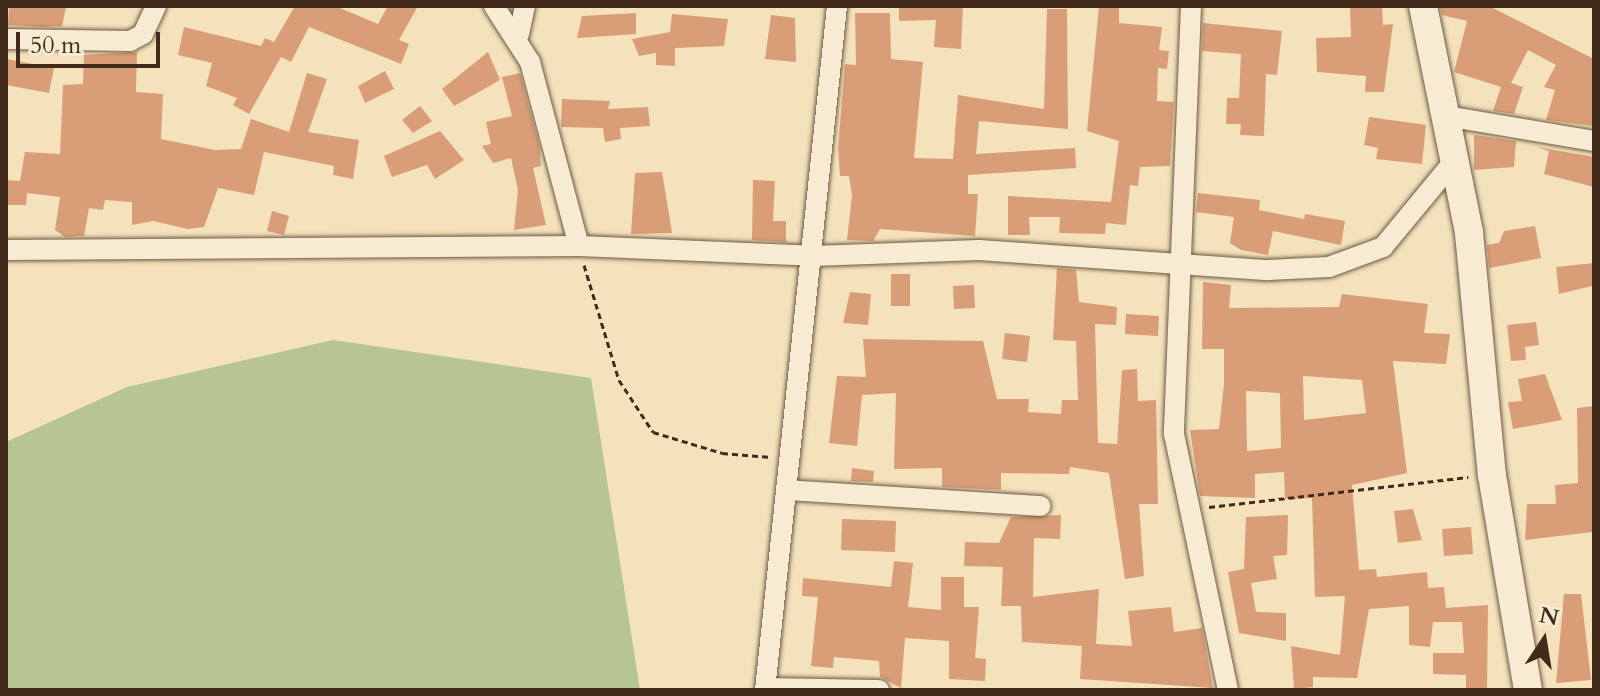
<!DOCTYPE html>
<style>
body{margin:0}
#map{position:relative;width:1600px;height:696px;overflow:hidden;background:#f3e2bb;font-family:Cardo,serif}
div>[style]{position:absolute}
.green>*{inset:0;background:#b7c493}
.building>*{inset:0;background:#d99e78}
.path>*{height:3px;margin-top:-1.5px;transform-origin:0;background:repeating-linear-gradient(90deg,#422b1b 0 6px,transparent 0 10px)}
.roads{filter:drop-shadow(0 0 2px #6e5943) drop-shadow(0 0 2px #6e5943)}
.street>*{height:20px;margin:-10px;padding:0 10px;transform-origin:10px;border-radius:10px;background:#f7ecd3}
.secondary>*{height:28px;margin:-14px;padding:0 14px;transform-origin:14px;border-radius:14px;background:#f7ecd3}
span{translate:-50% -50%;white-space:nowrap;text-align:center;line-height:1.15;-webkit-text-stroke:8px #f7ecd3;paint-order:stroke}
.frame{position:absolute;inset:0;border:8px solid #422b1b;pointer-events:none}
.north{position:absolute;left:1504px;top:600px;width:80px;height:80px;-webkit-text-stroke:6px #f7ecd3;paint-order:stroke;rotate:12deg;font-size:22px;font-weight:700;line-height:32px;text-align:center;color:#422b1b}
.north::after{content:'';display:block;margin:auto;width:28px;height:36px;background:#422b1b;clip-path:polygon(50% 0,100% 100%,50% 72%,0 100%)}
.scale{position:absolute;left:16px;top:32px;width:144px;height:36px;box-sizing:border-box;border:4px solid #422b1b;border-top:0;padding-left:10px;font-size:24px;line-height:28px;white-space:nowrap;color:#422b1b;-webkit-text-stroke:6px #f7ecd3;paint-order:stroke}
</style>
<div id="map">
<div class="green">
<div style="clip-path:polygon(333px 340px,591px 378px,640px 690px,6px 690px,6px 442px,127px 387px)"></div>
</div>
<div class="building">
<div style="clip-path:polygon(9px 6px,58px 6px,66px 7px,62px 26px,43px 27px,8px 25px)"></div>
<div style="clip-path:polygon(295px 6px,335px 6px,378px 24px,388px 6px,418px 6px,399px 40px,409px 44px,401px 64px,309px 27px,291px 62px,281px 57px,249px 114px,233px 105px,237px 98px,206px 86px,212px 63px,178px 55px,184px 27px,261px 46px,265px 38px,274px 42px)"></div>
<div style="clip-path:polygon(908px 6px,963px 6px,961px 49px,934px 47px,936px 20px,899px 21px,899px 7px)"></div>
<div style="clip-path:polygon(1099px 6px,1119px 6px,1119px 23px,1162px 27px,1159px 50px,1169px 51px,1167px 69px,1158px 68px,1157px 101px,1174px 102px,1170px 166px,1140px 167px,1138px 186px,1130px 185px,1126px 225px,1106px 223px,1105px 234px,1059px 233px,1060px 217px,1029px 217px,1030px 235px,1008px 235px,1008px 196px,1111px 202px,1119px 141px,1087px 131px)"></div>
<div style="clip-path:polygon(1350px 6px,1382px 6px,1383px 25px,1393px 24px,1384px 92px,1365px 92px,1366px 76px,1317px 72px,1316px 38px,1351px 37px)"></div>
<div style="clip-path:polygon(1440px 6px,1489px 6px,1594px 59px,1594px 126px,1546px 120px,1555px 90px,1544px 87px,1556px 65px,1528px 50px,1511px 83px,1523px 87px,1514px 114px,1493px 111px,1501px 87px,1454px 72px,1467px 21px,1442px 15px)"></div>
<div style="clip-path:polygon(1047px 9px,1067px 9px,1068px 129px,979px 121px,976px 154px,1075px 148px,1076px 168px,968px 175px,968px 194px,978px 194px,975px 236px,880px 229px,873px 241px,847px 240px,852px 196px,849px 176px,840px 176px,838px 148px,845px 64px,856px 65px,855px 13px,890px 13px,891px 59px,923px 62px,914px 158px,953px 159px,958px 95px,1044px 109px)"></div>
<div style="clip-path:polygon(636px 13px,636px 34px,577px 38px,582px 16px)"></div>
<div style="clip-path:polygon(672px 14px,728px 19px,724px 46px,675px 48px,675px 66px,656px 65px,656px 53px,639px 56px,632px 39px,670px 32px)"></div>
<div style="clip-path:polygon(771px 15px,795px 18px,796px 62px,765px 59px)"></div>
<div style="clip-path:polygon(1203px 23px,1282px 31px,1277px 75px,1266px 74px,1264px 136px,1240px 135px,1241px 124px,1226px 124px,1227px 98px,1239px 98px,1241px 54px,1202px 51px)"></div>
<div style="clip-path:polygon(137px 52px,136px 92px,163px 94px,161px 139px,215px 150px,241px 149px,251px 119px,289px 132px,307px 73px,327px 79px,308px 132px,359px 140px,353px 179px,333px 175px,334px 166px,264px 152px,254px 195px,218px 188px,204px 227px,188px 229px,153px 221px,132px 225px,132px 202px,105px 200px,103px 210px,89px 208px,84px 236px,65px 237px,55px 230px,60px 197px,27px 193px,26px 205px,6px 205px,6px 180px,20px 181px,25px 152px,60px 154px,63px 85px,83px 84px,84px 55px)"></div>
<div style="clip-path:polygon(488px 52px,500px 80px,454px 106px,442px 89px)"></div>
<div style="clip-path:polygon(6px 59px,54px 68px,49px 93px,6px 85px)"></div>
<div style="clip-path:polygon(385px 71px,394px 89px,365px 103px,358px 86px)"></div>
<div style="clip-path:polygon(520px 73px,540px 148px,541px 166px,533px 168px,546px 225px,514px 230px,518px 190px,511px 158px,493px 163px,482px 146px,491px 144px,486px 122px,512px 116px,502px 77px)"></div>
<div style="clip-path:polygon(562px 99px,610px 101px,608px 109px,648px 107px,650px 126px,620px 128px,621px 139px,605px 142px,603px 128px,561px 127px)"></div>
<div style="clip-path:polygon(420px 106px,432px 121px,413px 133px,402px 120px)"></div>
<div style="clip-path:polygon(1369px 117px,1426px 125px,1422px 164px,1376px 159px,1378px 148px,1364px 145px)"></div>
<div style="clip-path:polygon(440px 131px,464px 160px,435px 179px,427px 165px,392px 177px,384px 156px)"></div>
<div style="clip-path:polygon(1474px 135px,1516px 141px,1514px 167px,1474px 170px)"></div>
<div style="clip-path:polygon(1537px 147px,1594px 157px,1594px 187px,1544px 174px,1549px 151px)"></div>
<div style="clip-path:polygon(662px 172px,672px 233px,631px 234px,635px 173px)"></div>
<div style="clip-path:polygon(753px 180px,775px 181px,773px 221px,786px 221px,786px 242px,752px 240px)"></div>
<div style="clip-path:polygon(1198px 193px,1260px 200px,1259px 210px,1304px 219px,1305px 214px,1345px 221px,1341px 245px,1273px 231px,1268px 255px,1241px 250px,1230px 243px,1234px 217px,1196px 212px)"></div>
<div style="clip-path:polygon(272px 211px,289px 216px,284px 235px,267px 231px)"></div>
<div style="clip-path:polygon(1535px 226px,1541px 258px,1489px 268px,1487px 245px,1499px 243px,1504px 231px)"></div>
<div style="clip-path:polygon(1594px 263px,1592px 286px,1559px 294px,1556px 267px)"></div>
<div style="clip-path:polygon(1057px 268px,1076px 270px,1079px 302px,1117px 307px,1116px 325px,1095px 324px,1098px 443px,1117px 444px,1122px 370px,1137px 369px,1138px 401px,1156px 400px,1158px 504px,1139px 504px,1144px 576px,1125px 579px,1109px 473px,1070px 467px,1069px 474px,1001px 473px,1001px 490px,942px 487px,942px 468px,894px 469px,896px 393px,862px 395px,857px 446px,829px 443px,837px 376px,866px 377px,863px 339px,983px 341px,997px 399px,1029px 399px,1028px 412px,1061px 414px,1062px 400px,1078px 400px,1076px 341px,1053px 340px)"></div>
<div style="clip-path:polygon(891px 274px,910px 274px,910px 306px,891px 306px)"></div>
<div style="clip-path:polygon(evenodd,1203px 282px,1231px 285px,1229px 308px,1339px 307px,1342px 294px,1428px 304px,1424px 333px,1450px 334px,1446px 364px,1393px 361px,1407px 473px,1352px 485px,1359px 570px,1376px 569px,1377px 577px,1427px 572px,1428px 588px,1444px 587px,1446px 608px,1488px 605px,1487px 690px,1466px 690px,1466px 675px,1433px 674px,1433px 653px,1464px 653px,1462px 622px,1433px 622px,1430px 647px,1409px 645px,1409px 606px,1369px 609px,1357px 678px,1313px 677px,1313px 687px,1294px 689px,1291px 646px,1340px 655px,1345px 596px,1315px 597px,1312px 498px,1285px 499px,1284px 472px,1255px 474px,1255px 498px,1200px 496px,1190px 430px,1219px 429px,1224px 384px,1224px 349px,1202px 349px,1203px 282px,1303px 376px,1362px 380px,1366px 413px,1304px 420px,1303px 376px,1203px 282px,1246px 391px,1280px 393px,1281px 448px,1247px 451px,1246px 391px)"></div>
<div style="clip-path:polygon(974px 285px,975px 308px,954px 309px,953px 286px)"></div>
<div style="clip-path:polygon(850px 292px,871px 294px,868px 325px,843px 323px)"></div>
<div style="clip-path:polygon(1126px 314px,1159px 316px,1158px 336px,1125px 334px)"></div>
<div style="clip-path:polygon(1536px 322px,1539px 345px,1525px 347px,1526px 360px,1511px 361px,1507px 325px)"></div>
<div style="clip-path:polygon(1005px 333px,1030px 336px,1027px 362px,1002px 359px)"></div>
<div style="clip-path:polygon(1545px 374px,1562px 420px,1513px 429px,1508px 402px,1522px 401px,1518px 379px)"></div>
<div style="clip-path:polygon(1594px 406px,1593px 532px,1525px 540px,1527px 504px,1556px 504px,1555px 485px,1578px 483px,1577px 408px)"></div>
<div style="clip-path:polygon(852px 468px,874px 471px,873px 482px,851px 481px)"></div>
<div style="clip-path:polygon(1413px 509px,1422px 540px,1398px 543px,1394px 511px)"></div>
<div style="clip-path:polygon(1061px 515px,1060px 539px,1034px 538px,1033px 597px,1099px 589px,1096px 644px,1132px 646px,1128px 611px,1171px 607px,1174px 632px,1202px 628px,1213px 688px,1080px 679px,1082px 646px,1022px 642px,1021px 606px,1001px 606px,1003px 567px,964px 566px,965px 542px,999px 543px,1011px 517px)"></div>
<div style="clip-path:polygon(1288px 515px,1287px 555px,1273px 556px,1277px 579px,1251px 583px,1256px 612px,1286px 613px,1286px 641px,1239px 633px,1228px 572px,1244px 569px,1246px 517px)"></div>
<div style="clip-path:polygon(842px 519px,896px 521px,895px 552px,841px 550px)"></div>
<div style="clip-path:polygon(1471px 527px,1473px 554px,1444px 556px,1442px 529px)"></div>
<div style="clip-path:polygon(894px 561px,913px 563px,908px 607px,941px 610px,941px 577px,964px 577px,964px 607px,979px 607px,975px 658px,986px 659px,985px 681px,949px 679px,949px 641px,905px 638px,901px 688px,880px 677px,879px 661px,834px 657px,833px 668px,811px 666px,818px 597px,802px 596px,803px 578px,891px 587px)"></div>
<div style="clip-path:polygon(1564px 594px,1581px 594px,1591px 680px,1556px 683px)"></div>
</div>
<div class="path">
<div style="left:584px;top:265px;width:120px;rotate:73.1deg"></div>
<div style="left:619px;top:380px;width:62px;rotate:56.8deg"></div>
<div style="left:653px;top:432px;width:72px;rotate:16.9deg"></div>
<div style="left:722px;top:453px;width:49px;rotate:4.7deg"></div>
<div style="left:1209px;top:507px;width:261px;rotate:-6.6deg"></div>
</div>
<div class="roads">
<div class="street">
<div style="left:494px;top:6px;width:67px;rotate:57.3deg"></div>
<div style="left:530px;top:62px;width:190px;rotate:75.1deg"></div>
<div style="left:1191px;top:6px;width:428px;rotate:92.3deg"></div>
<div style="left:1174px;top:434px;width:262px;rotate:78.1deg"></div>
<div style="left:519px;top:34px;width:29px;rotate:-78deg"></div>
<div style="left:6px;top:39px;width:124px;rotate:0.9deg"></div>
<div style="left:130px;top:41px;width:15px;rotate:-28deg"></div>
<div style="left:143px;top:34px;width:31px;rotate:-65deg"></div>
<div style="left:1446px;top:116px;width:150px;rotate:9.6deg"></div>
<div style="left:6px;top:250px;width:573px;rotate:-0.4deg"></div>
<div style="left:579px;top:246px;width:234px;rotate:2.4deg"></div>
<div style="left:813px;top:256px;width:166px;rotate:-2.1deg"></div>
<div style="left:979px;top:250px;width:290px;rotate:4deg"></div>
<div style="left:1268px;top:270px;width:61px;rotate:-2.8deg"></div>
<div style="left:1329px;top:267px;width:58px;rotate:-20.3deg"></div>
<div style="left:1383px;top:247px;width:113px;rotate:-50.4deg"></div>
<div style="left:786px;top:490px;width:255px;rotate:3.6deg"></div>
<div style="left:765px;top:688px;width:114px;rotate:1deg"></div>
<div style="left:765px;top:690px;width:688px;rotate:-83.99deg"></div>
</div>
<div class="secondary">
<div style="left:1423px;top:6px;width:232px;rotate:78.5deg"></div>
<div style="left:1469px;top:233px;width:243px;rotate:84.6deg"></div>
<div style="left:1492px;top:475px;width:218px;rotate:80.5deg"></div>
</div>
</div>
<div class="frame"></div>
<div class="north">N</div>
<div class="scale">50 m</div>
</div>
